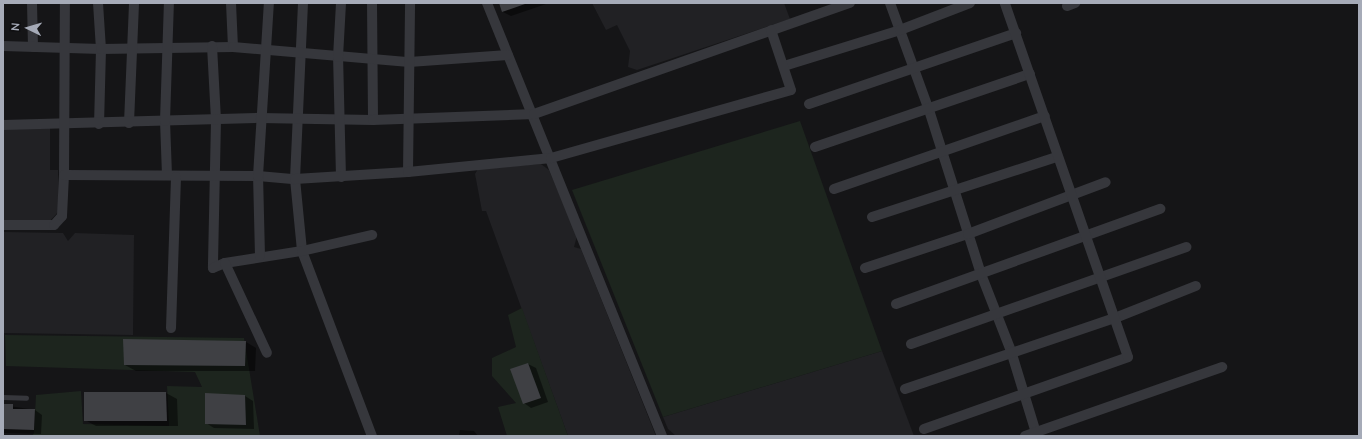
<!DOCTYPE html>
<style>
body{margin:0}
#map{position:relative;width:1362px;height:439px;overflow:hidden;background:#151517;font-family:"Nunito Sans",sans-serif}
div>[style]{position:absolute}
.built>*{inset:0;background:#212124}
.green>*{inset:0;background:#1d251e}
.shadow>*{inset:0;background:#0007}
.building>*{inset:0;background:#3f4044}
.service>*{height:5px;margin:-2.5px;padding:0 2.5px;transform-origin:2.5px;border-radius:2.5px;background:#36373c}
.minor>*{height:10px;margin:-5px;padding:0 5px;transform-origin:5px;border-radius:5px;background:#36373c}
span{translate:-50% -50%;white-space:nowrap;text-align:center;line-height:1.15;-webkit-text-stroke:4px #101012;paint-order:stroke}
.frame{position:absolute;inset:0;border:4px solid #a6abb8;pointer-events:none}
.north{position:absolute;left:8px;top:8px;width:40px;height:40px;-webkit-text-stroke:3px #101012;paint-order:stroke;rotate:275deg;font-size:11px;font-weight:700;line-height:16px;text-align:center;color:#a6abb8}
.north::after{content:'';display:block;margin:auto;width:14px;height:18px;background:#a6abb8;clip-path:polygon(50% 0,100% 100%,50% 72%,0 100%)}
</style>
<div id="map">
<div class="built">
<div style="clip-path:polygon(592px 3px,784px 3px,790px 19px,637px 70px,628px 67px,630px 51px,617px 25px,606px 30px)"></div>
<div style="clip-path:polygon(3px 128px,50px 128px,50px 170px,58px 170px,59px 211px,49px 222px,3px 222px)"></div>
<div style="clip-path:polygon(541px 164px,549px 170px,577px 236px,574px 247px,581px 249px,656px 436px,568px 436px,486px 211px,482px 211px,475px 174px,478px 169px)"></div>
<div style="clip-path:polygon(3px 232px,63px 233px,68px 241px,75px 233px,134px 235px,133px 335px,3px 333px)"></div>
<div style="clip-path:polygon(882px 351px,914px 436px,676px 436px,668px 429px,663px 417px)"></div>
</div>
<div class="green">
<div style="clip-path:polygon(800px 121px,882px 351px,663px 417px,572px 190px)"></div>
<div style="clip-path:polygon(522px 308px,568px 436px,507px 436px,498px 407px,516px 403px,492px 376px,492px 358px,516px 347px,508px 315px)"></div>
<div style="clip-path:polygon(5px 335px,244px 338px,260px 436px,32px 436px,34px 433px,36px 395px,81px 391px,83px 424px,169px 426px,167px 386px,202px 387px,195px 372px,6px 366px)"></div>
</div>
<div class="shadow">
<div style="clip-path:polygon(500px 3px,549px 3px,511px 16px,503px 12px)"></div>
<div style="clip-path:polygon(246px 342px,256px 348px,255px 371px,136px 371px,125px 365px)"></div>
<div style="clip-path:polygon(528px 364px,536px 368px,548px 402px,531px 408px,524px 403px)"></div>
<div style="clip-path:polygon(166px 393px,177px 399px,178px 426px,96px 426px,85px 420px)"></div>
<div style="clip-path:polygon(245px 396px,253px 401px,254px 429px,214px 428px,206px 423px)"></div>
<div style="clip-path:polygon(3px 405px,35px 410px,42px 415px,41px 434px,3px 433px)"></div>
<div style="clip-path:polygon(460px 430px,474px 431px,478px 436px,459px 436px)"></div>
</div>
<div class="building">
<div style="clip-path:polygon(499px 3px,525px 3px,525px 4px,502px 12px)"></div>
<div style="clip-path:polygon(123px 339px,246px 341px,245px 366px,124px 365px)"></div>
<div style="clip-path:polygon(528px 363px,541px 398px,523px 404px,510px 369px)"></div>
<div style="clip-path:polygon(84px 392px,166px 392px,167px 421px,84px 421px)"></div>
<div style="clip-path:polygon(205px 393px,245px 395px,246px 425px,205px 424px)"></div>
<div style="clip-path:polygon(3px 404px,13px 404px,13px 409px,35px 409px,34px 430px,3px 429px)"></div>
</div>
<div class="service">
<div style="left:3px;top:397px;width:23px;rotate:2deg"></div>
</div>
<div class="minor">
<div style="left:32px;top:3px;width:44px;rotate:88.7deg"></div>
<div style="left:98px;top:3px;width:46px;rotate:86.3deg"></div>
<div style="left:101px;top:49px;width:75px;rotate:91.5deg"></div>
<div style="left:231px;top:3px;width:44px;rotate:87.4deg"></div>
<div style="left:303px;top:3px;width:176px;rotate:92.6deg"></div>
<div style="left:295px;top:179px;width:72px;rotate:84.4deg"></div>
<div style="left:302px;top:251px;width:198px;rotate:69.3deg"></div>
<div style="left:372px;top:3px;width:117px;rotate:89.5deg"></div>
<div style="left:487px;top:3px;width:467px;rotate:68deg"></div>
<div style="left:890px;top:3px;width:114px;rotate:70deg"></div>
<div style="left:929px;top:110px;width:172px;rotate:72.4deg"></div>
<div style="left:981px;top:274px;width:83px;rotate:68.7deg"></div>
<div style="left:1011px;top:351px;width:89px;rotate:73deg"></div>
<div style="left:1067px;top:6px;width:9px;rotate:-21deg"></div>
<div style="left:3px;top:46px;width:98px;rotate:1.8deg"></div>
<div style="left:101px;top:49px;width:132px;rotate:-0.9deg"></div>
<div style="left:233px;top:47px;width:177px;rotate:4.9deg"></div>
<div style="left:409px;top:62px;width:99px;rotate:-4deg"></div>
<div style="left:212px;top:46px;width:74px;rotate:86.9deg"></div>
<div style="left:216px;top:120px;width:148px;rotate:91.2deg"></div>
<div style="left:213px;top:268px;width:13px;rotate:-23deg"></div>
<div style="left:225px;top:263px;width:78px;rotate:-8.9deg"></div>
<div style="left:302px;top:251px;width:72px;rotate:-12.9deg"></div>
<div style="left:784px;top:66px;width:121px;rotate:-17.2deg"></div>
<div style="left:900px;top:30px;width:75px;rotate:-21.1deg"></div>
<div style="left:809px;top:104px;width:219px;rotate:-18.9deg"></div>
<div style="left:129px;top:123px;width:120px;rotate:-87.6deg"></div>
<div style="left:3px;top:125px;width:257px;rotate:-1.6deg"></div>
<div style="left:260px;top:118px;width:113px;rotate:1deg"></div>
<div style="left:373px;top:120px;width:161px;rotate:-2.1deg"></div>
<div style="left:534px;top:114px;width:335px;rotate:-19.4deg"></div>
<div style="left:815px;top:147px;width:227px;rotate:-18.8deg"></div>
<div style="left:408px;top:172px;width:169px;rotate:-89.3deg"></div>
<div style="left:64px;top:175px;width:172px;rotate:-89.7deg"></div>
<div style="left:167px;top:175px;width:54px;rotate:-92.1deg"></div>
<div style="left:165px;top:121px;width:118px;rotate:-88.1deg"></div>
<div style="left:341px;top:177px;width:120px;rotate:-91.4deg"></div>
<div style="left:338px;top:57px;width:54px;rotate:-86.8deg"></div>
<div style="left:834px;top:189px;width:223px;rotate:-19.1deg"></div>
<div style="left:872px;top:217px;width:194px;rotate:-18deg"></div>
<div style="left:3px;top:225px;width:51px"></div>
<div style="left:54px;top:225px;width:12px;rotate:-48deg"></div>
<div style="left:62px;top:216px;width:41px;rotate:-87.2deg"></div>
<div style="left:64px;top:175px;width:194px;rotate:0.3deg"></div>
<div style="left:258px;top:176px;width:37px;rotate:5deg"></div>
<div style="left:295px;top:179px;width:113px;rotate:-3.5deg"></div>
<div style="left:408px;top:172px;width:144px;rotate:-5.6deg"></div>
<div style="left:551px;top:158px;width:249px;rotate:-15.8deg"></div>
<div style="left:791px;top:90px;width:63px;rotate:-108.4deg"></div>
<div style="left:260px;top:256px;width:80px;rotate:-91.4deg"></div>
<div style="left:258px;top:176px;width:173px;rotate:-86.4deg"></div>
<div style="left:225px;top:263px;width:99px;rotate:65deg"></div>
<div style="left:865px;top:268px;width:108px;rotate:-18.3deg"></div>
<div style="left:968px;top:234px;width:147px;rotate:-20.6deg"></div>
<div style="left:896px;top:304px;width:281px;rotate:-19.8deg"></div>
<div style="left:171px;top:328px;width:151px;rotate:-88.1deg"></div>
<div style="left:911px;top:344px;width:292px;rotate:-19.4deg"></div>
<div style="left:905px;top:389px;width:222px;rotate:-18.7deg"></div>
<div style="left:1115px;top:318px;width:87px;rotate:-21.6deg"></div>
<div style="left:924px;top:429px;width:216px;rotate:-19.4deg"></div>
<div style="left:1128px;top:357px;width:375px;rotate:-109.2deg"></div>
<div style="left:1025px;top:436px;width:209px;rotate:-19.3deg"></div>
</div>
<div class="frame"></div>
<div class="north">N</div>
</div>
